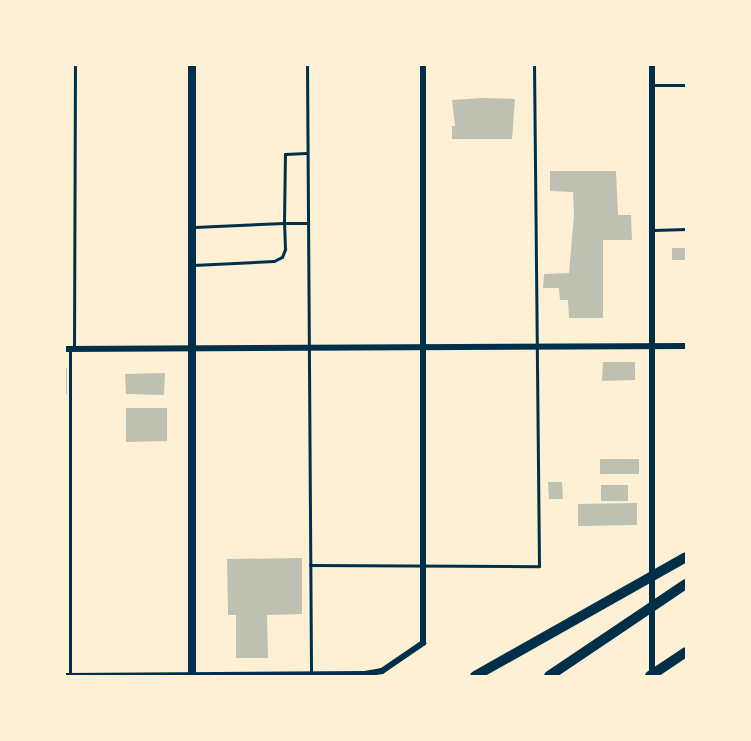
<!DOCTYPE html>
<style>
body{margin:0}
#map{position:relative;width:751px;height:741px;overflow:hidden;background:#fdf0d5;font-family:Helvetica,sans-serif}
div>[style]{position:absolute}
.building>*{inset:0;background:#bec0b2}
.service>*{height:3px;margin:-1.5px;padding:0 1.5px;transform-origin:1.5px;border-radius:1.5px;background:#003049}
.minor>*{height:6px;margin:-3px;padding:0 3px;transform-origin:3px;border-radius:3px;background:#003049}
.secondary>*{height:8px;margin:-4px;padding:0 4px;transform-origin:4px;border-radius:4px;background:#003049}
.motorway>*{height:10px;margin:-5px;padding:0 5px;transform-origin:5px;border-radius:5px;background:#003049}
span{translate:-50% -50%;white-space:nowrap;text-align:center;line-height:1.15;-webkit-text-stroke:5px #fdf0d5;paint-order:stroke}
.frame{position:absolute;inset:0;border:66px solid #fdf0d5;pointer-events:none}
</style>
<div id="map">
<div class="building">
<div style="clip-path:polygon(483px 98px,515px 99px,512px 139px,452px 139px,452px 126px,455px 126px,452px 100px)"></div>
<div style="clip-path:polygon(550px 171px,616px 171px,618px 215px,631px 215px,632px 240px,603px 240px,603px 318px,569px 318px,568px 300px,560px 300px,559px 288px,543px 288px,544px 274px,569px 273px,574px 215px,573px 192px,550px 191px)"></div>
<div style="clip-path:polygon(672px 248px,686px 248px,686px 260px,672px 260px)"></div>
<div style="clip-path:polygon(603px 362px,635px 362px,635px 380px,602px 381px)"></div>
<div style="clip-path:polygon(64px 368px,67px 368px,67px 394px,64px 394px)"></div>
<div style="clip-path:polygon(165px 373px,164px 395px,126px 394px,125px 374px)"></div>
<div style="clip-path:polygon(126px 408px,167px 408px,167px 441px,126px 442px)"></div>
<div style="clip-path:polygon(600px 459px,639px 459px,639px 474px,600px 474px)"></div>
<div style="clip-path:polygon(548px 482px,562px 482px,563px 499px,549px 499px)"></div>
<div style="clip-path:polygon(601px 485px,628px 485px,628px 501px,601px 501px)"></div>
<div style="clip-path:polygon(637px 503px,637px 525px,578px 526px,578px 504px)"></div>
<div style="clip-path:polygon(302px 558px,302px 614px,267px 615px,268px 658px,236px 658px,236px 615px,228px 615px,227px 559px)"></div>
</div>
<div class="service">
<div style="left:307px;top:64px;width:609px;rotate:89.62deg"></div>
<div style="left:653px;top:85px;width:33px"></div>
<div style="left:306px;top:223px;width:22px;rotate:180deg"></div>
<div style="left:284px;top:223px;width:69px;rotate:-89.2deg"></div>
<div style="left:285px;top:154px;width:21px;rotate:-3deg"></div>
<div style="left:654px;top:230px;width:32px;rotate:-2deg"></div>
<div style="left:193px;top:265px;width:81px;rotate:-2.8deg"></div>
<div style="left:274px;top:261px;width:9px;rotate:-27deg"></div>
<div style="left:282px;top:257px;width:9px;rotate:-69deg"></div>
<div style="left:285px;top:249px;width:26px;rotate:-92deg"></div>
<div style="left:284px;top:223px;width:90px;rotate:177.5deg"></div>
<div style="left:74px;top:349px;width:285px;rotate:-89.8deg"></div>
<div style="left:70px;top:351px;width:325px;rotate:90deg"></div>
<div style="left:310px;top:565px;width:229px;rotate:0.3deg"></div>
<div style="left:539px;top:566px;width:502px;rotate:-90.57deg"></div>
</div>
<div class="minor">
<div style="left:652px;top:64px;width:612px;rotate:90deg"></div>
<div style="left:64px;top:349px;width:622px;rotate:-0.28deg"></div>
<div style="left:64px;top:676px;width:301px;rotate:-0.4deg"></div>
<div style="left:365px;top:674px;width:17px;rotate:-10deg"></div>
<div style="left:382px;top:671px;width:50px;rotate:-34.3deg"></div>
<div style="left:423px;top:643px;width:579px;rotate:-90deg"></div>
</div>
<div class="secondary">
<div style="left:192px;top:676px;width:612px;rotate:-90deg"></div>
</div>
<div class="motorway">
<div style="left:475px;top:676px;width:242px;rotate:-29.4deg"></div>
<div style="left:549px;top:676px;width:165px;rotate:-33.9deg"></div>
<div style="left:650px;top:676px;width:43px;rotate:-33.7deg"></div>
</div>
<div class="frame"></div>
</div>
